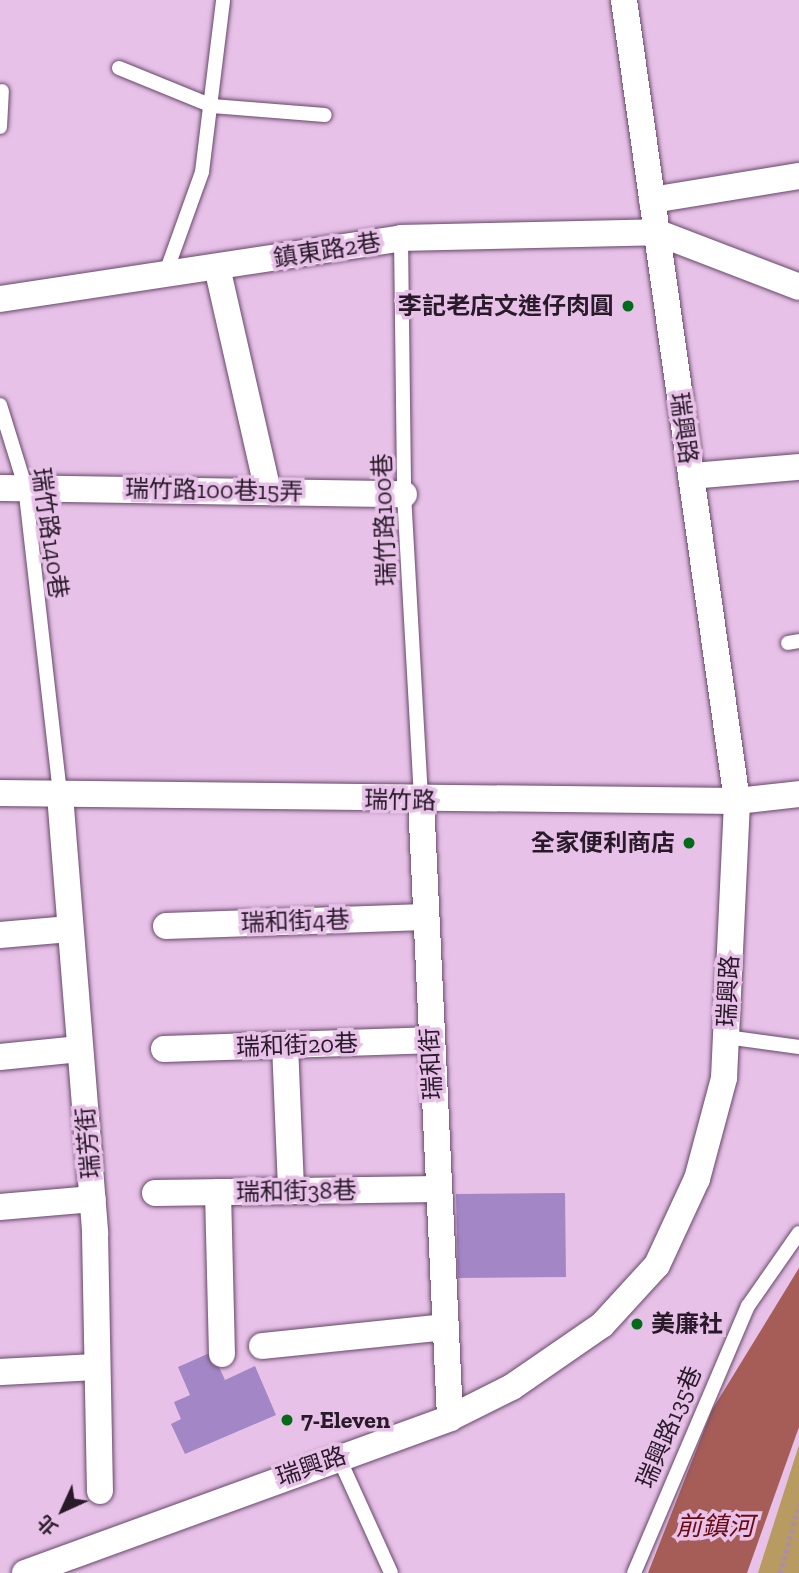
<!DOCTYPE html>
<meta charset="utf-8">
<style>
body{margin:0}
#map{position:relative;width:799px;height:1573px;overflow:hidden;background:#e7c1e8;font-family:"Zilla Slab","Noto Sans TC",serif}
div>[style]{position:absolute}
.green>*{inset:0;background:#b79b60}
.water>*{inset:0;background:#a65d58}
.building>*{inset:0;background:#a386c5}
.path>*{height:4.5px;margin-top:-2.25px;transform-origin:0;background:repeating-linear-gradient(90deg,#ab8cac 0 3.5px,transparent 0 7px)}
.roads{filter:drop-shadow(0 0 2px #674869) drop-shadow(0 0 2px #674869)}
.service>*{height:14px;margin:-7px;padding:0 7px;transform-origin:7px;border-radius:7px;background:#fff}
.minor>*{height:26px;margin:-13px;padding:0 13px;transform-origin:13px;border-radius:13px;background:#fff}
.dots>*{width:19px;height:19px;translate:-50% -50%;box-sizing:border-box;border:4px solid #e7c1e8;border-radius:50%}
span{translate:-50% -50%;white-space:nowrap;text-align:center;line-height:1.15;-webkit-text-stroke:7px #e7c1e8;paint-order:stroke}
.street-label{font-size:24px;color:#281a29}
.poi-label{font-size:24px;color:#281a29;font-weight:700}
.right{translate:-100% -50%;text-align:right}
.left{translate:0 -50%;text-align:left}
.water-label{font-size:26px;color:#690a11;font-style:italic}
.north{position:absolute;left:28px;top:1475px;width:70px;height:70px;-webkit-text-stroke:5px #e7c1e8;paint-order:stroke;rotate:225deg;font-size:19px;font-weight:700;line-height:28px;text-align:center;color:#281a29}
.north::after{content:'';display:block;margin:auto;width:24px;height:32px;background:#281a29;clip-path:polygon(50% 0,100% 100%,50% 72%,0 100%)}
</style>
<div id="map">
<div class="green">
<div style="clip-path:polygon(799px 1445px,799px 1573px,758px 1573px)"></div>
</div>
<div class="water">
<div style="clip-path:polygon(799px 1268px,799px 1427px,747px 1573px,648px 1573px,712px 1410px)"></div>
</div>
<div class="building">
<div style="clip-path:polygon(565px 1193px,566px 1277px,458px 1278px,456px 1194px)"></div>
<div style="clip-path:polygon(212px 1352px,225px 1380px,255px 1366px,276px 1415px,185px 1454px,171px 1424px,181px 1419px,174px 1402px,190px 1395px,178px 1367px)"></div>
</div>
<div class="path">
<div style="left:780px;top:1573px;width:72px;rotate:-74.6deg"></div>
</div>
<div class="roads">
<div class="service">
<div style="left:119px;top:68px;width:100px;rotate:22.2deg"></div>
<div style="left:212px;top:106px;width:113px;rotate:4.6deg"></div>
<div style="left:0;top:127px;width:36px;rotate:-87deg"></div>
<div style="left:401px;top:238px;width:256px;rotate:89.3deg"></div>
<div style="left:404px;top:494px;width:306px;rotate:86.8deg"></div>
<div style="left:165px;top:275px;width:109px;rotate:-70.2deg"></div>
<div style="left:202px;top:172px;width:173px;rotate:-83deg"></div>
<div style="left:0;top:405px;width:85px;rotate:72.8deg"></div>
<div style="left:25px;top:486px;width:311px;rotate:83.5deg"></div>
<div style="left:788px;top:643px;width:11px;rotate:-10deg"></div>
<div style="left:726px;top:1037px;width:74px;rotate:7.8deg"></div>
<div style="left:338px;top:1456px;width:128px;rotate:65.6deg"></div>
<div style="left:634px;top:1573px;width:290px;rotate:-66.9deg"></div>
<div style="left:748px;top:1306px;width:89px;rotate:-55.1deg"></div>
</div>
<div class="minor">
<div style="left:652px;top:200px;width:149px;rotate:-9.3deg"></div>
<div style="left:217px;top:267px;width:230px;rotate:77.2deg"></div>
<div style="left:0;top:299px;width:406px;rotate:-8.6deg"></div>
<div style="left:401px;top:238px;width:255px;rotate:-1.3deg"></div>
<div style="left:656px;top:232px;width:153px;rotate:21deg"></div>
<div style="left:691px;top:476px;width:108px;rotate:-4.8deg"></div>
<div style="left:0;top:488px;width:404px;rotate:0.9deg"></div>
<div style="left:0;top:793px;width:737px;rotate:0.62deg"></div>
<div style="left:737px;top:801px;width:62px;rotate:-6.4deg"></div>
<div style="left:60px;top:795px;width:439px;rotate:85.4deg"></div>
<div style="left:95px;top:1233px;width:258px;rotate:88.9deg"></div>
<div style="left:421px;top:800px;width:619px;rotate:87.31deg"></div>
<div style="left:166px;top:926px;width:259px;rotate:-2deg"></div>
<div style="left:0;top:935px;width:70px;rotate:-4.9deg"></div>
<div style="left:285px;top:1045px;width:146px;rotate:87.6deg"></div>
<div style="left:164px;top:1049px;width:265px;rotate:-1.9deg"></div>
<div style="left:0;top:1057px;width:80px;rotate:-5.7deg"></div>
<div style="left:218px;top:1192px;width:162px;rotate:88.6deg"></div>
<div style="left:155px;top:1193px;width:283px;rotate:-0.8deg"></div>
<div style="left:0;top:1207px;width:93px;rotate:-4.9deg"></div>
<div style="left:262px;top:1346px;width:184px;rotate:-5.9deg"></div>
<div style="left:0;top:1372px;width:97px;rotate:-3deg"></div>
<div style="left:25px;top:1573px;width:452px;rotate:-20deg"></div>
<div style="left:450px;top:1418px;width:69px;rotate:-26.6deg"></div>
<div style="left:512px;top:1387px;width:109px;rotate:-34.6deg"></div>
<div style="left:602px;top:1325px;width:81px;rotate:-47.5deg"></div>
<div style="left:657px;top:1265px;width:95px;rotate:-65.1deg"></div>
<div style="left:697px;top:1179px;width:105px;rotate:-75deg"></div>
<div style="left:724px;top:1078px;width:277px;rotate:-87.3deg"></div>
<div style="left:737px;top:801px;width:809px;rotate:-98.03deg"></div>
</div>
</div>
<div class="dots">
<div style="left:628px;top:306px;background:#016b19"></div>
<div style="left:689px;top:843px;background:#016b19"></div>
<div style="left:637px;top:1324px;background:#016b19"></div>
<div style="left:287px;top:1420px;background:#016b19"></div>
</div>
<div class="street-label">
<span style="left:327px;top:250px;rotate:-9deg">鎮東路2巷</span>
<span style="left:684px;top:428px;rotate:82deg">瑞興路</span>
<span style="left:214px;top:490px;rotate:1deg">瑞竹路100巷15弄</span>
<span style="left:384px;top:520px;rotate:-92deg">瑞竹路100巷</span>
<span style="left:50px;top:533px;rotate:82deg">瑞竹路140巷</span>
<span style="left:400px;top:800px;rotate:1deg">瑞竹路</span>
<span style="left:295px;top:921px;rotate:-2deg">瑞和街4巷</span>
<span style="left:728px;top:991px;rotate:-87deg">瑞興路</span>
<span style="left:297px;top:1045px;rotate:-2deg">瑞和街20巷</span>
<span style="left:431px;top:1064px;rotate:-93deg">瑞和街</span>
<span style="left:88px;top:1143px;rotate:-95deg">瑞芳街</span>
<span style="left:296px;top:1191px;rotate:-1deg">瑞和街38巷</span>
<span style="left:669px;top:1427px;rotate:-67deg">瑞興路135巷</span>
<span style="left:311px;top:1466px;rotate:-19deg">瑞興路</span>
</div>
<div class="poi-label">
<span class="right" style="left:614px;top:306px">李記老店文進仔肉圓</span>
<span class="right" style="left:675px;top:843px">全家便利商店</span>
<span class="left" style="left:651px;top:1324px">美廉社</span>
<span class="left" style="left:301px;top:1420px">7-Eleven</span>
</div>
<div class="water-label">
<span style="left:715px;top:1527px">前鎮河</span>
</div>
<div class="north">北</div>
</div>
